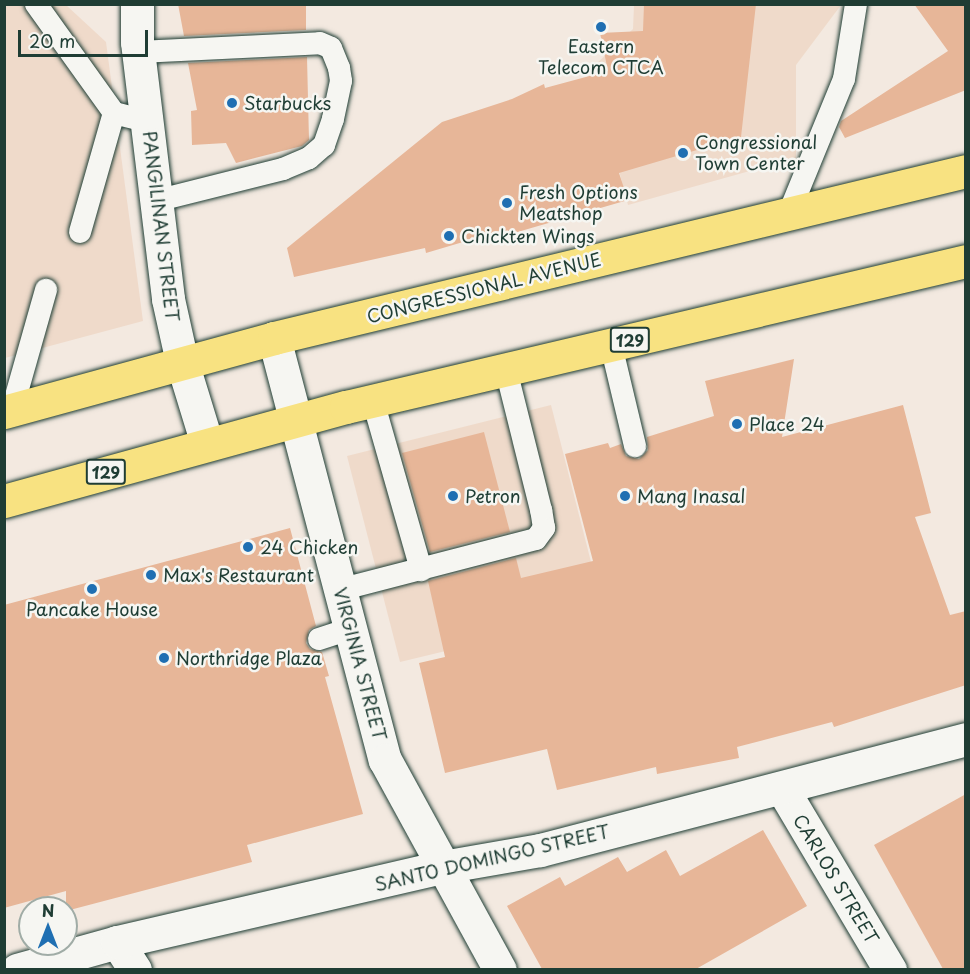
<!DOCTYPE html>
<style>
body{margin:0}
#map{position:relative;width:970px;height:974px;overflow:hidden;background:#f3e9e0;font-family:"Playpen Sans",sans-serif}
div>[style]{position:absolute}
.built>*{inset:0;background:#efdaca}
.building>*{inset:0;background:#e7b698}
.roads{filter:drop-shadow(0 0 2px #1f3d34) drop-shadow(0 0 2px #1f3d34)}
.service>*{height:22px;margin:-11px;padding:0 11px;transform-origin:11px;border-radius:11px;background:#f6f6f2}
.minor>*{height:33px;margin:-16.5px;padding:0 16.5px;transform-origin:16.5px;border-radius:16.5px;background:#f6f6f2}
.tertiary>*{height:33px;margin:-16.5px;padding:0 16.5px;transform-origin:16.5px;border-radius:16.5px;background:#f6f6f2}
.primary>*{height:33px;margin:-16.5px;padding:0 16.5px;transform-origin:16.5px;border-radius:16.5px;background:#f8e281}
.dots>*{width:16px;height:16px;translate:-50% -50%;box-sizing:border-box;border:3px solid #f6f6f2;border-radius:50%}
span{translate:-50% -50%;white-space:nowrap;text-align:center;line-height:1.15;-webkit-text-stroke:5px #f6f6f2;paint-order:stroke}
.shield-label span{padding:2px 4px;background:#f6f6f2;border:2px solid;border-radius:4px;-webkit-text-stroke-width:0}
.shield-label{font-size:16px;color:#1f3d34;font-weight:700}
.poi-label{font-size:18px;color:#1f3d34}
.left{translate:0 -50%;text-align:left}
.street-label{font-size:18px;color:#1f3d34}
.frame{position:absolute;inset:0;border:6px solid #1f3d34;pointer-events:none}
.north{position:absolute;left:18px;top:896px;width:60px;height:60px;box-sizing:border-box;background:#f6f6f2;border:2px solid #a0aca6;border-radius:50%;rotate:0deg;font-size:16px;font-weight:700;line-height:24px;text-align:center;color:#1f3d34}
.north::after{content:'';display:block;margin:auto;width:21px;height:27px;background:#1f6fb2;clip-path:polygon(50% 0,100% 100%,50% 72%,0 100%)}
.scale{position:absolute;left:18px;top:30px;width:130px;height:27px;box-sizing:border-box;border:3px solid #1f3d34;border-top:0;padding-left:8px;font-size:18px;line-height:21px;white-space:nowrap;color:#1f3d34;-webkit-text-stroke:4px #f6f6f2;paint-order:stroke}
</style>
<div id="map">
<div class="built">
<div style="clip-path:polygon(5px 5px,66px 5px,106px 42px,143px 321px,5px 358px)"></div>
<div style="clip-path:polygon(634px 5px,841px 5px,796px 65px,796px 158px,628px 205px,592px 68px,633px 29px)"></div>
<div style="clip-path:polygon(551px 405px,604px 613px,400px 662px,347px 456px)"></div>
</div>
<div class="building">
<div style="clip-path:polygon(178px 4px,306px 4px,306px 30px,184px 36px)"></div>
<div style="clip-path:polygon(644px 4px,756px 4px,741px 137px,619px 173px,628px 200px,500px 237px,500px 231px,426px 253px,425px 248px,294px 277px,287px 248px,442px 122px,512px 99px,544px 84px,545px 88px,608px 71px,600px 33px,643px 31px)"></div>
<div style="clip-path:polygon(914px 4px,966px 4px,966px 90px,845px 138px,839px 127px,841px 121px,948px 51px)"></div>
<div style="clip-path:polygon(307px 57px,309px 140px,302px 146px,236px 163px,226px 143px,192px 145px,191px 111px,197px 110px,188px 63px)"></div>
<div style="clip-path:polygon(794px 359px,782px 437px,903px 405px,931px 513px,915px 517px,950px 615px,966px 611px,966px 685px,834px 727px,832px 722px,737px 747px,739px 758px,657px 774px,656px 767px,557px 790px,547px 749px,445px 773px,419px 663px,445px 657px,428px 581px,516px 558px,521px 578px,593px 561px,565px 454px,608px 443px,610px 448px,621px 444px,626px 456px,639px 459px,648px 450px,647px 437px,714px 416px,705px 381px)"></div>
<div style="clip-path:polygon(484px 432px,510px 532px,430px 552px,402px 453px)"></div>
<div style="clip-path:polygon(290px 528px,316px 626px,309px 630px,306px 643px,310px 649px,322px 652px,329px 676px,325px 677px,363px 814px,247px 845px,252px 862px,66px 911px,66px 891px,4px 908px,4px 605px)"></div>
<div style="clip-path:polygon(966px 794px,966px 969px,943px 969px,874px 845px)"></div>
<div style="clip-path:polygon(763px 830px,807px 906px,696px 969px,542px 969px,507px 906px,560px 877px,565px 886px,618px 857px,627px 872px,666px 850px,680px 876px)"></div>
</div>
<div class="roads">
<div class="service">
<div style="left:36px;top:4px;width:134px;rotate:54.4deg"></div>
<div style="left:114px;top:113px;width:34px;rotate:14deg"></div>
<div style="left:139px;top:52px;width:181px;rotate:-2.8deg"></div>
<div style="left:320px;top:43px;width:12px;rotate:24deg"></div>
<div style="left:331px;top:48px;width:22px;rotate:68deg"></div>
<div style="left:339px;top:68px;width:13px;rotate:81deg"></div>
<div style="left:341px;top:81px;width:39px;rotate:102deg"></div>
<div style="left:333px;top:119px;width:28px;rotate:109deg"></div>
<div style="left:324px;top:145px;width:20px;rotate:139deg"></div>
<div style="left:309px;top:158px;width:28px;rotate:157deg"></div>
<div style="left:283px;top:169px;width:131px;rotate:165.9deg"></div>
<div style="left:789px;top:213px;width:145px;rotate:-67.7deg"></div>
<div style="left:844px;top:79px;width:76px;rotate:-80.9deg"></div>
<div style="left:80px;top:232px;width:124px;rotate:-74.1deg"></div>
<div style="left:611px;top:345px;width:104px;rotate:76.6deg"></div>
<div style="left:373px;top:401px;width:176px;rotate:74.1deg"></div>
<div style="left:12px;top:410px;width:125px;rotate:-74.2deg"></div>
<div style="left:339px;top:590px;width:203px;rotate:-14.5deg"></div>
<div style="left:536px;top:539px;width:14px;rotate:-54deg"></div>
<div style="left:544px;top:528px;width:18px;rotate:-99deg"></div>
<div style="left:541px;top:510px;width:144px;rotate:-104deg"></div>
<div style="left:319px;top:639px;width:33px;rotate:-18deg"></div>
</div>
<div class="minor">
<div style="left:137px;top:4px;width:38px;rotate:90deg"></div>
<div style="left:137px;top:42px;width:259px;rotate:83.1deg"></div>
<div style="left:168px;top:299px;width:65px;rotate:77.5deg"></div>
<div style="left:182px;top:362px;width:86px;rotate:73deg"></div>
<div style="left:782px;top:788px;width:212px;rotate:59.3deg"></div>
<div style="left:117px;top:942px;width:33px;rotate:57deg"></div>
<div style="left:17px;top:970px;width:104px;rotate:-15.6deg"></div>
<div style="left:117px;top:942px;width:335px;rotate:-13deg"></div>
<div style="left:443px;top:867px;width:98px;rotate:-9.9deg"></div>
<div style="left:540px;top:850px;width:440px;rotate:-14.6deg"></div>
</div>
<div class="tertiary">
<div style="left:274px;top:338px;width:436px;rotate:75.3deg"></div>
<div style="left:385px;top:760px;width:239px;rotate:61.3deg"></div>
</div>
<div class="primary">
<div style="left:4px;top:412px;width:280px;rotate:-15.3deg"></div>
<div style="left:274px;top:338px;width:712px;rotate:-13.57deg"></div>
<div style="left:4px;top:501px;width:355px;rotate:-15.4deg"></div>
<div style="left:346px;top:407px;width:637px;rotate:-13.25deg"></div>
</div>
</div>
<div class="dots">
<div style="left:601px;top:27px;background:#1f6fb2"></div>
<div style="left:232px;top:103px;background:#1f6fb2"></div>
<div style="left:683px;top:153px;background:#1f6fb2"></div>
<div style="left:507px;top:203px;background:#1f6fb2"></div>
<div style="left:449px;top:236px;background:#1f6fb2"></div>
<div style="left:737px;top:424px;background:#1f6fb2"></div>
<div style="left:453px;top:496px;background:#1f6fb2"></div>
<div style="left:625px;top:496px;background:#1f6fb2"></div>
<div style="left:248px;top:547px;background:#1f6fb2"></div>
<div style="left:151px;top:575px;background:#1f6fb2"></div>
<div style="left:92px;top:589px;background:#1f6fb2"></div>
<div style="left:164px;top:658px;background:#1f6fb2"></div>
</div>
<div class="shield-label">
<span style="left:630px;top:340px">129</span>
<span style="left:106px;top:472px">129</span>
</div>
<div class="poi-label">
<span style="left:601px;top:57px">Eastern<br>Telecom CTCA</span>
<span class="left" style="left:244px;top:103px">Starbucks</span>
<span class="left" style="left:695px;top:153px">Congressional<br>Town Center</span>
<span class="left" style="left:519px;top:203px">Fresh Options<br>Meatshop</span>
<span class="left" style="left:461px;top:236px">Chickten Wings</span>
<span class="left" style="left:749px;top:424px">Place 24</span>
<span class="left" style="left:465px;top:496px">Petron</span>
<span class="left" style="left:637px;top:496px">Mang Inasal</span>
<span class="left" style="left:260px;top:547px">24 Chicken</span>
<span class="left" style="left:163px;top:575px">Max's Restaurant</span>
<span style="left:92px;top:609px">Pancake House</span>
<span class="left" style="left:176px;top:658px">Northridge Plaza</span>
</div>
<div class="street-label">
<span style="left:161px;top:226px;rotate:83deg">PANGILINAN STREET</span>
<span style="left:484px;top:288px;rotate:-14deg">CONGRESSIONAL AVENUE</span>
<span style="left:360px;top:664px;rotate:75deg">VIRGINIA STREET</span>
<span style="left:492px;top:858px;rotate:-13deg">SANTO DOMINGO STREET</span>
<span style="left:836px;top:879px;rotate:59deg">CARLOS STREET</span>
</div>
<div class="frame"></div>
<div class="north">N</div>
<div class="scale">20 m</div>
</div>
